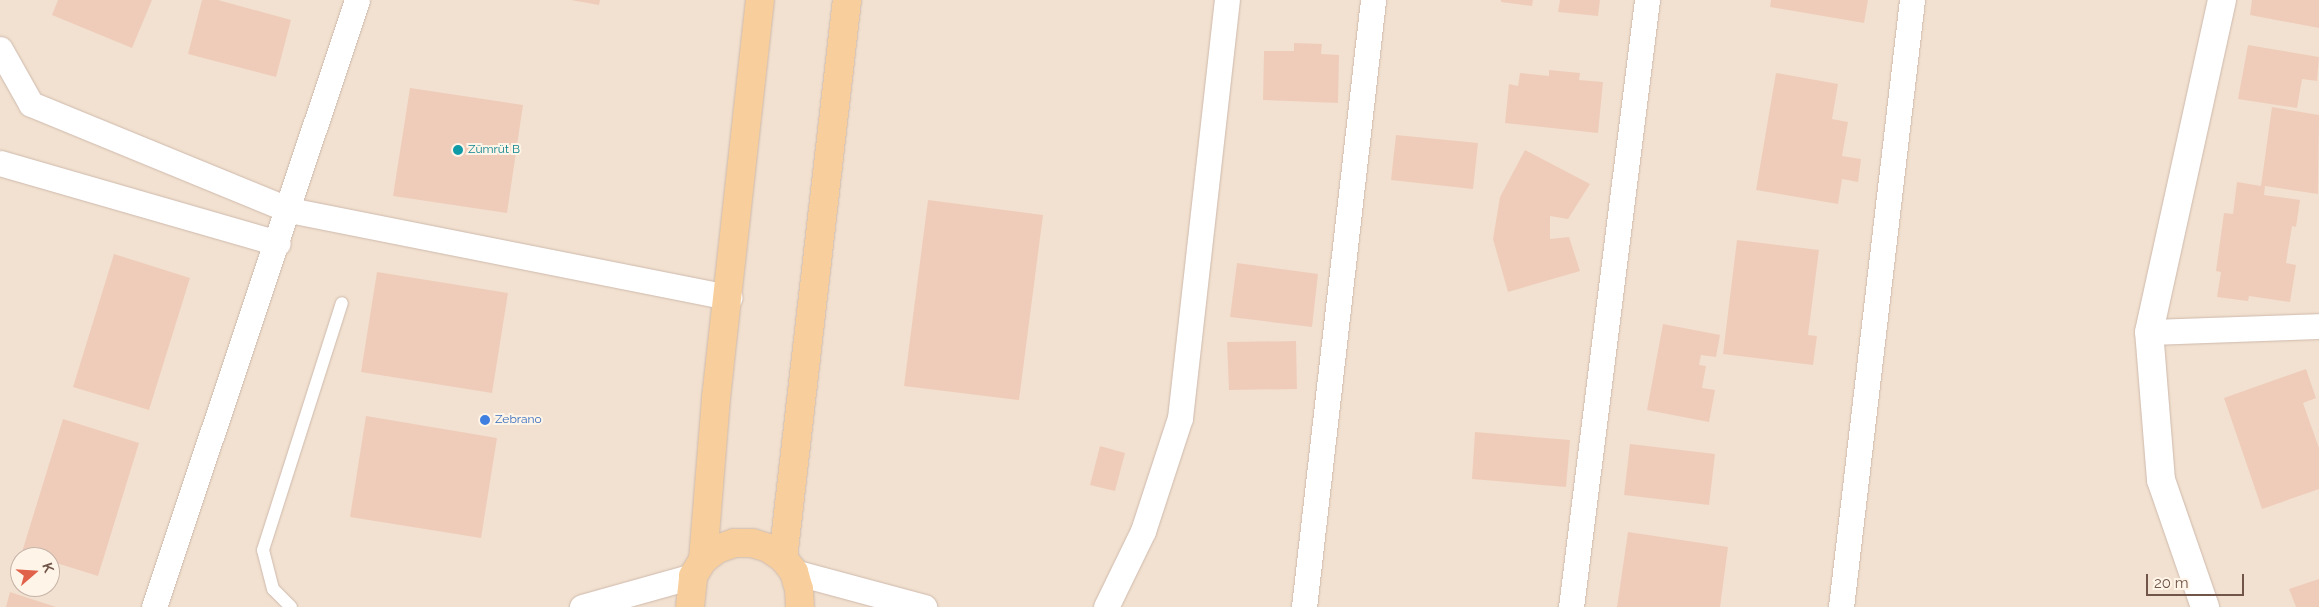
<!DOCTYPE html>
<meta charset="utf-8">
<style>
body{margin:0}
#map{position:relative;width:2319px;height:607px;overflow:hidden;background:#fbefe1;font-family:Raleway,sans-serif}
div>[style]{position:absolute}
.residential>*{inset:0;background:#f2e1d0}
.building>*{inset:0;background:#efccba}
.roads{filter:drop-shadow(0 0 1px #ceb9ac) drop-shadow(0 0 1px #ceb9ac)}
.lane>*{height:12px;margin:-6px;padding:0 6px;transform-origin:6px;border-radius:6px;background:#fff}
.street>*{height:25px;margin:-12.5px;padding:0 12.5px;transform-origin:12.5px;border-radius:12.5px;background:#fff}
.secondary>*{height:28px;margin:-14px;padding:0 14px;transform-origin:14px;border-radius:14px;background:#fff}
.primary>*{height:28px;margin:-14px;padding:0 14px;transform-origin:14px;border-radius:14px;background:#f8cf9c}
.dots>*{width:14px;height:14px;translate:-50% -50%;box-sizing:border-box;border:2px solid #fef4e7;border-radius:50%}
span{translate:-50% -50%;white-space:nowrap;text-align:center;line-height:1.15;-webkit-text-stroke:4px #fef4e7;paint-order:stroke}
.culture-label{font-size:12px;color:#0d838f}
.left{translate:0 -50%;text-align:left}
.shop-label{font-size:12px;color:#366cbe}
.north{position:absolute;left:10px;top:547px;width:50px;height:50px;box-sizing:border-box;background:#fef4e7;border:1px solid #c6b4a8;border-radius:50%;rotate:71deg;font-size:14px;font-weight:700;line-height:20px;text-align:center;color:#715549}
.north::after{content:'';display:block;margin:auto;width:18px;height:22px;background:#e1624a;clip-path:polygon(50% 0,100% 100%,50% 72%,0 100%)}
.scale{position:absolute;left:2146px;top:574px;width:98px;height:22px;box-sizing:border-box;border:2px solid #715549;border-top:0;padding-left:6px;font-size:15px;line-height:18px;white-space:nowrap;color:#715549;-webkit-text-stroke:4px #fef4e7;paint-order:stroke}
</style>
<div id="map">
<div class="residential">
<div style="clip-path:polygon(evenodd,0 0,2319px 0,2319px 607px,0 607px,0 0,20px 557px,50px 557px,50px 587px,20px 587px,20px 557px)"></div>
</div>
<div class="building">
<div style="clip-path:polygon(58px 0,152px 0,132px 48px,52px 15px)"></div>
<div style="clip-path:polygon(202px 0,218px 0,291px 20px,276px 77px,188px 54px)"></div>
<div style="clip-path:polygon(571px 0,600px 0,599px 5px)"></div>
<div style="clip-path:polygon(1501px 0,1533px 0,1532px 6px,1501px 2px)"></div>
<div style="clip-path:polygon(1560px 0,1600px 0,1598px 16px,1558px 12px)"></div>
<div style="clip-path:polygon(1771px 0,1868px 0,1864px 23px,1770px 7px)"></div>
<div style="clip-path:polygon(2252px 0,2319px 0,2319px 28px,2250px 15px)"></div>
<div style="clip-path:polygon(1294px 43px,1322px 44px,1321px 54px,1339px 55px,1338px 103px,1263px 100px,1264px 51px,1294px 51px)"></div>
<div style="clip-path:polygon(2248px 45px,2319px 57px,2317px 81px,2302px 79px,2297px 108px,2238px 99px)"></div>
<div style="clip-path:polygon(1549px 70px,1580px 73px,1579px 80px,1603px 82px,1598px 133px,1505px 123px,1509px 84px,1518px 86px,1520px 73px,1549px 76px)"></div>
<div style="clip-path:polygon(1776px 73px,1838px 84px,1832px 119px,1848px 122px,1842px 156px,1861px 159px,1858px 182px,1842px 179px,1838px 204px,1756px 190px)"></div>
<div style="clip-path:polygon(410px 88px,523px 105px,507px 213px,393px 196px)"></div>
<div style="clip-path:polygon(2272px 107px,2319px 115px,2318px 194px,2265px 186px,2264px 195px,2300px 200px,2296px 227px,2292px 226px,2286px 263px,2296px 265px,2290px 302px,2249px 296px,2248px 301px,2217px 297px,2221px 272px,2216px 271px,2224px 213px,2233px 214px,2237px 182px,2261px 186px)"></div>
<div style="clip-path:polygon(1396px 135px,1478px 143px,1473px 189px,1391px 180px)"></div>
<div style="clip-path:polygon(1525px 150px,1590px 184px,1568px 219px,1550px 216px,1550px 239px,1569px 237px,1580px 271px,1508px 292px,1493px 239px,1500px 197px)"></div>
<div style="clip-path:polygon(928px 200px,1043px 215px,1019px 400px,904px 386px)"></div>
<div style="clip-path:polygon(1737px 240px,1819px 250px,1808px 335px,1817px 336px,1813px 365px,1723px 354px)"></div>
<div style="clip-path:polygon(114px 254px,190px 278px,149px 410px,73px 387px)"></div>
<div style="clip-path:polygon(1237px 263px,1318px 274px,1312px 327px,1230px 317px)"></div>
<div style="clip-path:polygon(377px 272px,508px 293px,492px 393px,361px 372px)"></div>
<div style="clip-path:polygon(1663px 324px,1720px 335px,1716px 357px,1701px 355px,1699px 365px,1706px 366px,1702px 388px,1715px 390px,1709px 422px,1647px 410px)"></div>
<div style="clip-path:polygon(1296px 341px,1297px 389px,1229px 390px,1227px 342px)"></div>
<div style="clip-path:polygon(2306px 369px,2316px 398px,2303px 403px,2319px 448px,2319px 489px,2262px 509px,2224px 398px)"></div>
<div style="clip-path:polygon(366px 416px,497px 438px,481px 538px,350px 517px)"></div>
<div style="clip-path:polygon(63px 419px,139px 443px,98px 576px,50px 561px,50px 557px,22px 552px)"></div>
<div style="clip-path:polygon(1475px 432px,1570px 440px,1566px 487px,1472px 479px)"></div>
<div style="clip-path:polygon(1630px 444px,1715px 454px,1709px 505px,1624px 495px)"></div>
<div style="clip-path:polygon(1100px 446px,1125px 453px,1115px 491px,1090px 485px)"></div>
<div style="clip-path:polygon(1628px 532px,1728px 547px,1720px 607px,1617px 607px)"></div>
<div style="clip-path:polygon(2319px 579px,2319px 607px,2296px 607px,2289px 589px)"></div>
<div style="clip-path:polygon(10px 592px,56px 607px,6px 607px)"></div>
</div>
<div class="roads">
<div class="lane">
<div style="left:291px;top:607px;width:25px;rotate:-135deg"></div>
<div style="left:273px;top:589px;width:40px;rotate:-104.4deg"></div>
<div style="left:263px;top:550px;width:259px;rotate:-72.3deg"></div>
</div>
<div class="street">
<div style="left:0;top:49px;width:63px;rotate:60.6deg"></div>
<div style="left:31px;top:104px;width:279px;rotate:22.3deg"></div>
<div style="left:289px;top:210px;width:449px;rotate:11.2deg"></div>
<div style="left:0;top:163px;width:289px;rotate:16.1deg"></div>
<div style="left:2149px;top:332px;width:170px;rotate:-2deg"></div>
<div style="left:794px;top:572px;width:135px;rotate:15.1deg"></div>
<div style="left:154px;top:607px;width:640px;rotate:-71.51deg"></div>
<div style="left:582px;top:607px;width:115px;rotate:-15.6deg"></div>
<div style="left:1106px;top:607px;width:85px;rotate:-64deg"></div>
<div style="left:1143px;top:531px;width:119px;rotate:-71.9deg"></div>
<div style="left:1180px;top:418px;width:421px;rotate:-83.6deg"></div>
<div style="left:1304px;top:607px;width:611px;rotate:-83.51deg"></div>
<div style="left:1571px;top:607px;width:612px;rotate:-82.86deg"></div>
<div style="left:1841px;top:607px;width:611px;rotate:-83.33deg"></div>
</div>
<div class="secondary">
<div style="left:2205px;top:607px;width:134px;rotate:-109.1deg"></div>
<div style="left:2161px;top:480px;width:148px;rotate:-94.6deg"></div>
<div style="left:2149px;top:332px;width:340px;rotate:-77.6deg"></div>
</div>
<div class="primary">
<div style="left:783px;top:558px;width:562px;rotate:-83.46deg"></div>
<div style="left:703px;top:560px;width:163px;rotate:-85.4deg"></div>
<div style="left:716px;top:398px;width:400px;rotate:-83.7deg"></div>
<div style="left:690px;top:607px;width:31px;rotate:-84deg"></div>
<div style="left:693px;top:576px;width:19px;rotate:-58deg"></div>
<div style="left:703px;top:560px;width:18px;rotate:-38deg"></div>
<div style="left:717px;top:549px;width:18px;rotate:-19deg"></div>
<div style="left:734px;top:543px;width:18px"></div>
<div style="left:752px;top:543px;width:17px;rotate:17deg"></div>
<div style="left:768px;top:548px;width:18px;rotate:34deg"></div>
<div style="left:783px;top:558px;width:18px;rotate:52deg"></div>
<div style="left:794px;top:572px;width:18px;rotate:74deg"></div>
<div style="left:799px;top:589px;width:18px;rotate:87deg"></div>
</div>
</div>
<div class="dots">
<div style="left:458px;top:150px;background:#0f9aa8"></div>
<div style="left:485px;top:420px;background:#3f7fe0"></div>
</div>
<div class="culture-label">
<span class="left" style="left:468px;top:150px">Zümrüt B</span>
</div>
<div class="shop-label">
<span class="left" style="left:495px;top:420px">Zebrano</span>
</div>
<div class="north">K</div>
<div class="scale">20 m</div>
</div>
